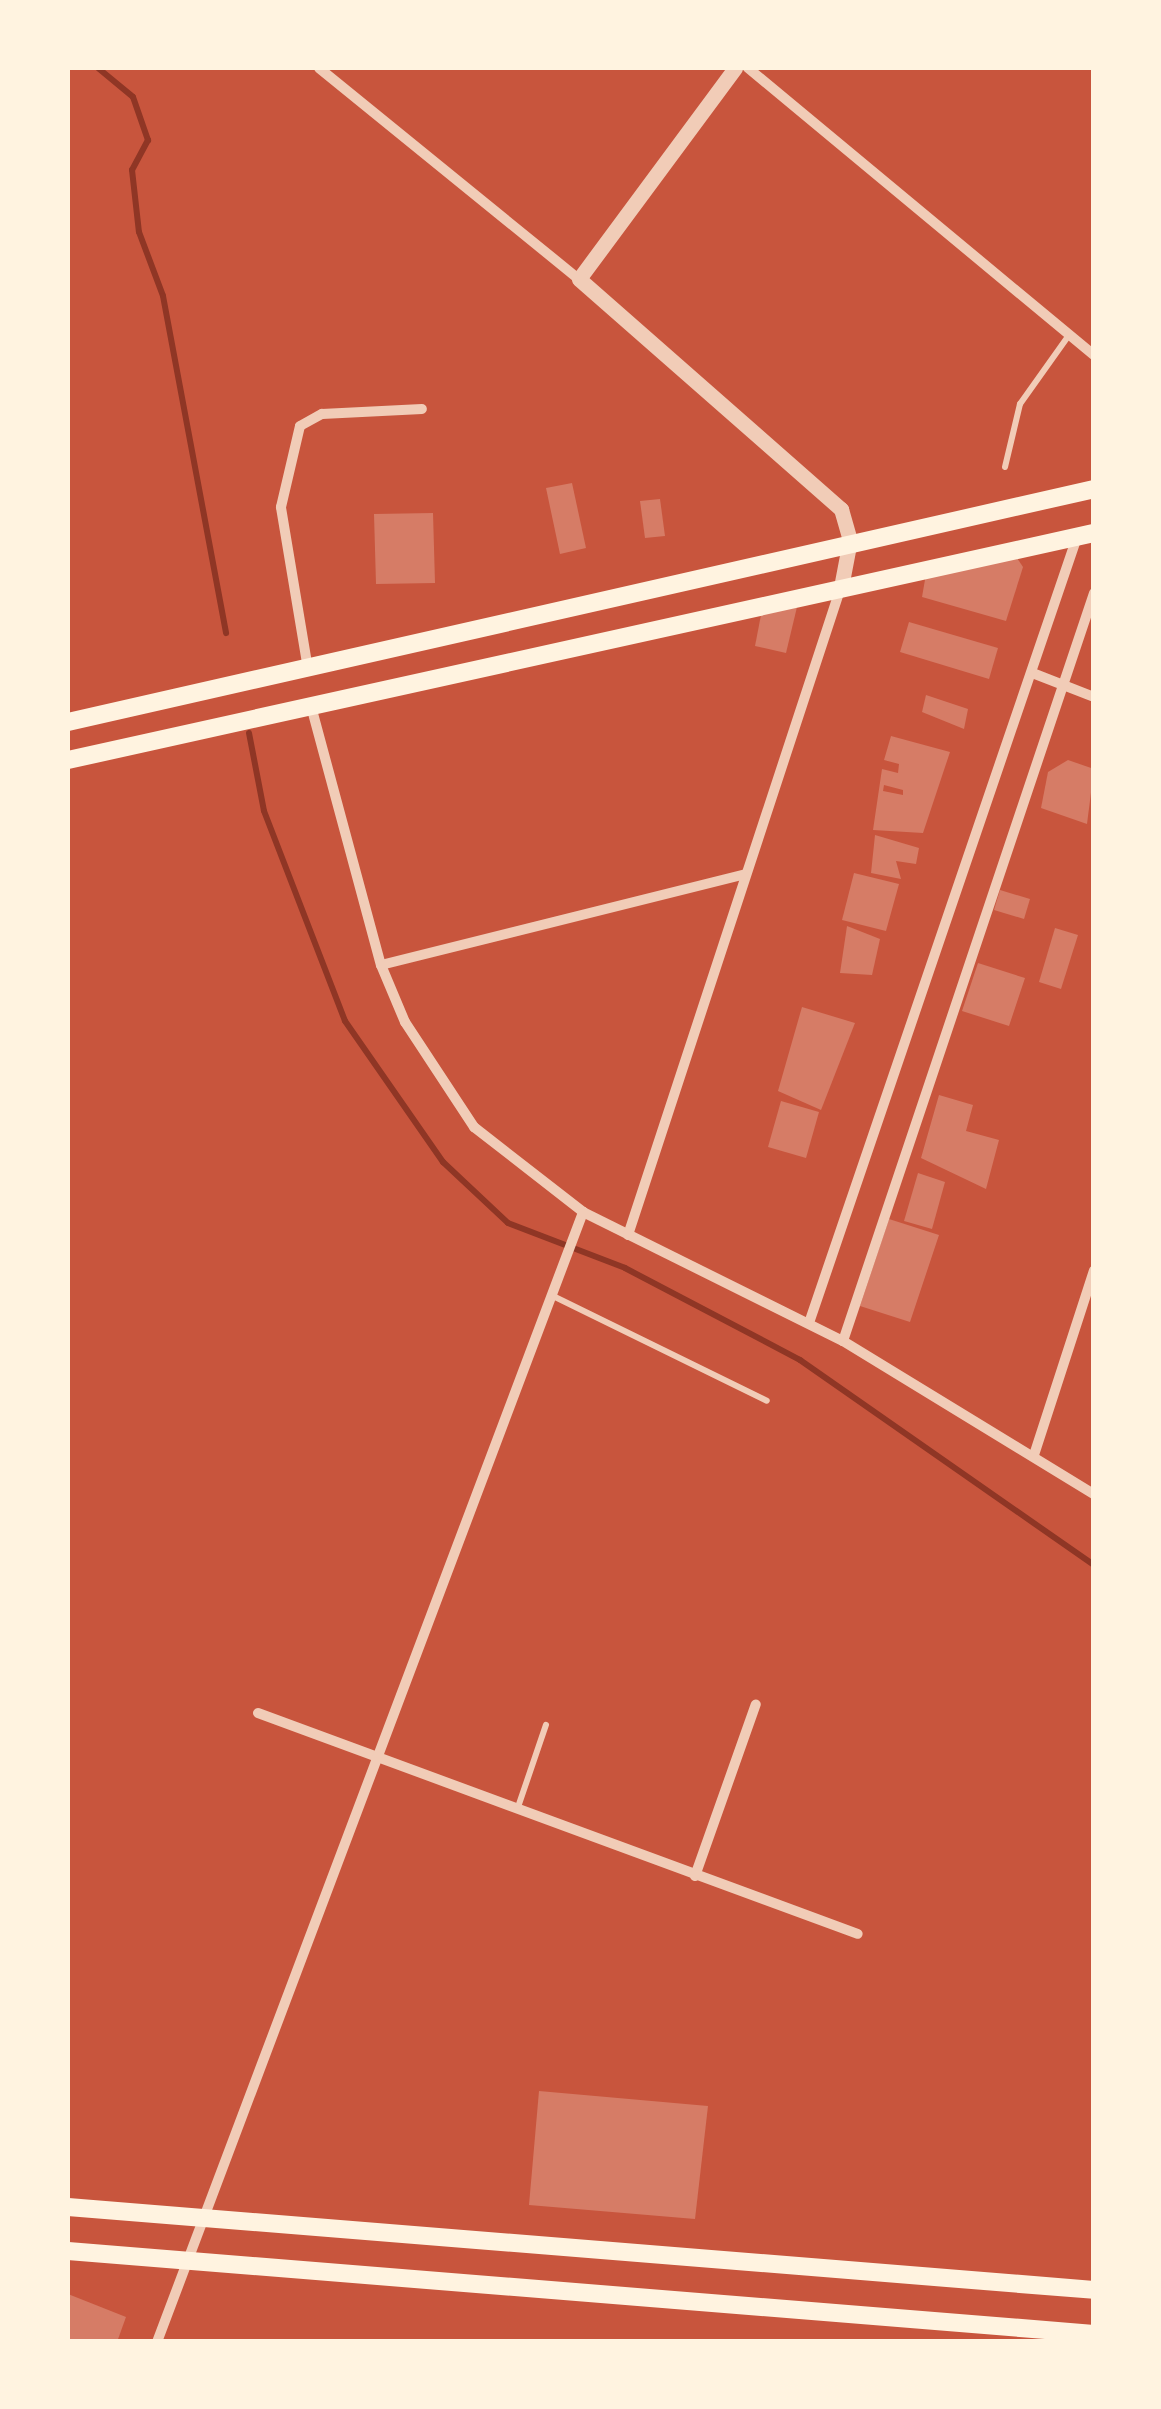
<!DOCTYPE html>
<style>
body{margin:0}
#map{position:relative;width:1161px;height:2409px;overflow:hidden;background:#c8553d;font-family:"Noto Sans",sans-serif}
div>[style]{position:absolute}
.stream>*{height:6px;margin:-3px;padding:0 3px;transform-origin:3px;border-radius:3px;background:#8f3625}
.building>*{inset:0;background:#d67c66}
.service>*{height:6px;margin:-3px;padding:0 3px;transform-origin:3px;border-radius:3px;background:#f1ccb7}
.minor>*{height:10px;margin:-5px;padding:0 5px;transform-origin:5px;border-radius:5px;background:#f1ccb7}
.tertiary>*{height:15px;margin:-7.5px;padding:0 7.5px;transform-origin:7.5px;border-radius:7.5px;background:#f1ccb7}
.secondary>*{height:18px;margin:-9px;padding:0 9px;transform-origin:9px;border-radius:9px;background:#fff3e0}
span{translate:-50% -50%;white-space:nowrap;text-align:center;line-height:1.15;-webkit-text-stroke:8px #fff3e0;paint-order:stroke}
.frame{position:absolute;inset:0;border:70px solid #fff3e0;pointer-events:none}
</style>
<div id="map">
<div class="stream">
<div style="left:98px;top:68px;width:45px;rotate:39.6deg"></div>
<div style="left:133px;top:97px;width:46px;rotate:70.8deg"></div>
<div style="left:148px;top:140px;width:34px;rotate:118deg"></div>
<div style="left:132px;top:170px;width:62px;rotate:83.6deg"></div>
<div style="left:139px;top:232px;width:68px;rotate:69.4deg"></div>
<div style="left:163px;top:296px;width:343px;rotate:79.4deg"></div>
<div style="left:249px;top:733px;width:79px;rotate:79.1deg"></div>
<div style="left:264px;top:811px;width:225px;rotate:68.9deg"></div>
<div style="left:345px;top:1021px;width:172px;rotate:55.2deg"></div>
<div style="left:443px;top:1162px;width:89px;rotate:43.2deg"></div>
<div style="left:508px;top:1223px;width:125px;rotate:21deg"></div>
<div style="left:625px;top:1268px;width:198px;rotate:27.7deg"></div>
<div style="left:800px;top:1360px;width:358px;rotate:34.9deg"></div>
</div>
<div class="building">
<div style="clip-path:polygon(572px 483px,586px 548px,560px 554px,546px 488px)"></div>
<div style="clip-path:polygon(660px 499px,665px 536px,645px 538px,640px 501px)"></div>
<div style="clip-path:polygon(433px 513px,435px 583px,376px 584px,374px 514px)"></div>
<div style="clip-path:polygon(1015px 555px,1023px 567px,1006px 621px,922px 597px,926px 574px)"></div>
<div style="clip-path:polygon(797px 607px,786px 653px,755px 646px,761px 615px)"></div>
<div style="clip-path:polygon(909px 622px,998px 648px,989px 679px,900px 652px)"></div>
<div style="clip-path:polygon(926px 695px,968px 709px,964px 729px,922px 712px)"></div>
<div style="clip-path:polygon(evenodd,891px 736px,950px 752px,923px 833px,873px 830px,882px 769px,898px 773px,899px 764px,884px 760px,891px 736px,884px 785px,903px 790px,903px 795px,883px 791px,884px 785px)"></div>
<div style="clip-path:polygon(1068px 760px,1094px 769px,1087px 824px,1041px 808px,1048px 772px)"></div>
<div style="clip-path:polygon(875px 835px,919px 848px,916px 864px,896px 861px,901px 879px,871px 873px)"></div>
<div style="clip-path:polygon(854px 873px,899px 884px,886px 931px,842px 920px)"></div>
<div style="clip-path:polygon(1000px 890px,1030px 899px,1024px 919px,994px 910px)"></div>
<div style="clip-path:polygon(847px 926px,880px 939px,872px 975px,840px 973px)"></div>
<div style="clip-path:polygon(1055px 928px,1078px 935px,1061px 989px,1039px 982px)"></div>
<div style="clip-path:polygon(978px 963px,1025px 978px,1009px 1026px,962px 1011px)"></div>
<div style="clip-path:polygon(802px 1007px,855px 1023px,821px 1110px,778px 1091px)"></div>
<div style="clip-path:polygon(939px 1095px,973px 1105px,966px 1131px,999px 1140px,986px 1189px,921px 1158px)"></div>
<div style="clip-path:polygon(781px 1101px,819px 1112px,806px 1158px,768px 1147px)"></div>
<div style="clip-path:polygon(918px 1173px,945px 1182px,932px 1229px,904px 1221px)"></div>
<div style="clip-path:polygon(889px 1219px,939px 1235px,910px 1322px,860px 1306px)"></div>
<div style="clip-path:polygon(539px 2091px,708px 2106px,695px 2219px,529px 2205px)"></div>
<div style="clip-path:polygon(68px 2294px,126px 2317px,117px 2342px,68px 2342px)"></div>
</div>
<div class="service">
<div style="left:1005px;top:467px;width:65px;rotate:-76.6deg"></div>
<div style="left:1020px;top:404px;width:85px;rotate:-54.6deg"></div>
<div style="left:553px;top:1296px;width:238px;rotate:26.1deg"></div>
<div style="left:517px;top:1810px;width:90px;rotate:-71.2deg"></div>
</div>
<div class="minor">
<div style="left:319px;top:68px;width:335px;rotate:39.1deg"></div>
<div style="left:748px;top:68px;width:450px;rotate:39.7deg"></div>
<div style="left:308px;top:669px;width:164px;rotate:-99.5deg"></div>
<div style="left:281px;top:507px;width:83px;rotate:-76.8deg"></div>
<div style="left:300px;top:426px;width:25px;rotate:-29deg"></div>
<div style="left:322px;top:414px;width:100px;rotate:-2.9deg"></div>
<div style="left:1035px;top:674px;width:63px;rotate:21.3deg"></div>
<div style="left:311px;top:706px;width:268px;rotate:74.9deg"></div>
<div style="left:381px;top:965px;width:62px;rotate:67.2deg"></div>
<div style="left:405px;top:1022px;width:126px;rotate:56.7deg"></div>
<div style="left:474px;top:1127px;width:138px;rotate:37.9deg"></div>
<div style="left:583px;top:1212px;width:290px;rotate:26.4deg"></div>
<div style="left:843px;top:1341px;width:294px;rotate:31.4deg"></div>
<div style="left:381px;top:965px;width:373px;rotate:-14deg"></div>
<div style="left:628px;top:1235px;width:679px;rotate:-71.81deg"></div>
<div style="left:809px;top:1323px;width:830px;rotate:-71.17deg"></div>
<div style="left:843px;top:1341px;width:789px;rotate:-71.45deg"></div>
<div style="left:1034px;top:1455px;width:194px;rotate:-72deg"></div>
<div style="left:258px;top:1713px;width:639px;rotate:20.22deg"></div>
<div style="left:695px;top:1876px;width:182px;rotate:-70.5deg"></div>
<div style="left:157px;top:2342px;width:1208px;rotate:-69.34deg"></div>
</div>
<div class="tertiary">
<div style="left:735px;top:68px;width:262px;rotate:126.5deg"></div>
<div style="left:579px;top:279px;width:349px;rotate:41.3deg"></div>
<div style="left:841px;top:509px;width:32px;rotate:74deg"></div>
<div style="left:850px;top:540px;width:48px;rotate:100.8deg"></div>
</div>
<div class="secondary">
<div style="left:68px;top:722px;width:1052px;rotate:-12.79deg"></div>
<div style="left:68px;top:760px;width:1051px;rotate:-12.48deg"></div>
<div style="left:68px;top:2207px;width:1029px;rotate:4.62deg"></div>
<div style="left:68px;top:2251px;width:1029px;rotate:4.62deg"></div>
</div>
<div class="frame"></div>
</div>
